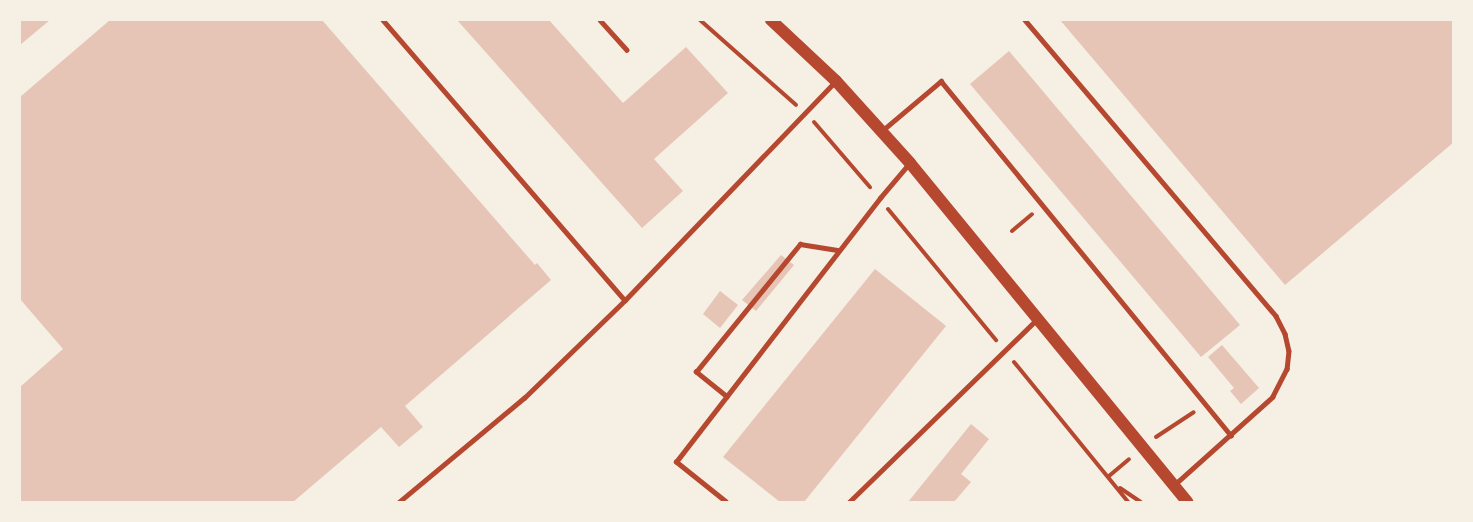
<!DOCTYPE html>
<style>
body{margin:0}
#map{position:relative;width:1473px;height:522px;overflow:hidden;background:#f6efe4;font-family:"PT Serif",serif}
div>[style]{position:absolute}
.building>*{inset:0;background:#e6c5b7}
.path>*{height:4px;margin:-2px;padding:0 2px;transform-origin:2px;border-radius:2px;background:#b5482f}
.service>*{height:4.5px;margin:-2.25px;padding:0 2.25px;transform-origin:2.25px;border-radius:2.25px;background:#b5482f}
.secondary>*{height:12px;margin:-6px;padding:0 6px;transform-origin:6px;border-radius:6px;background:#b5482f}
span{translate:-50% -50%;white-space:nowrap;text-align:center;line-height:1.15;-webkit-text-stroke:5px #f6efe4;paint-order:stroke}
.frame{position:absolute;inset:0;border:21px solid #f6efe4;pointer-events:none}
</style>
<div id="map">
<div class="building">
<div style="clip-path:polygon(20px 20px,50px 20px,20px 45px)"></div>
<div style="clip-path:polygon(110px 20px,322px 20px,535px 265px,537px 263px,551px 280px,405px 406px,423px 427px,399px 447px,381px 427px,293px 502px,20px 502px,20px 387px,63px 349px,20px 299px,20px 97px)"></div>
<div style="clip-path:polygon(457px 20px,549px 20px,623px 103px,686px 47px,728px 93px,654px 159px,683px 191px,642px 228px)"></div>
<div style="clip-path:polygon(1060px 20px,1454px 20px,1454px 142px,1285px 285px)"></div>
<div style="clip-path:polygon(1009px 51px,1240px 325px,1201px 357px,970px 84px)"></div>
<div style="clip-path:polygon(781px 255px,794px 265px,756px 311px,742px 300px)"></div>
<div style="clip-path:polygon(875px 269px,946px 326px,804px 502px,780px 502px,723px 457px)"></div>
<div style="clip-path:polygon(720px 291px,738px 305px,720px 328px,703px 314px)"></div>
<div style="clip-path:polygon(1222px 345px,1259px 388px,1241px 404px,1230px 391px,1234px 388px,1208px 357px)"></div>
<div style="clip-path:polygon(971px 424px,989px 439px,961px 474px,971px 482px,954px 502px,908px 502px)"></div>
</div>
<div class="path">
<div style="left:700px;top:20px;width:128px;rotate:41.5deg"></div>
<div style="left:814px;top:122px;width:86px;rotate:49.3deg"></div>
<div style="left:888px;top:209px;width:170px;rotate:50.5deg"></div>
<div style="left:1012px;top:231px;width:26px;rotate:-40deg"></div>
<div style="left:1014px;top:362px;width:181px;rotate:50.8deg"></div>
<div style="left:1156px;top:437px;width:45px;rotate:-33.3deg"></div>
<div style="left:1109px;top:476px;width:26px;rotate:-40deg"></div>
<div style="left:1120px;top:488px;width:25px;rotate:34deg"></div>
</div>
<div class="service">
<div style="left:383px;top:20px;width:370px;rotate:49.2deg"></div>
<div style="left:600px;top:20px;width:40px;rotate:48deg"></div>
<div style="left:1025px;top:20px;width:388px;rotate:49.7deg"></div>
<div style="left:1276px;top:316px;width:20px;rotate:63deg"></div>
<div style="left:1285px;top:334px;width:17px;rotate:77deg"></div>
<div style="left:1289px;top:351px;width:18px;rotate:96deg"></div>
<div style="left:1287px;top:369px;width:31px;rotate:117deg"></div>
<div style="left:1273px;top:397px;width:130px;rotate:138.1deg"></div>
<div style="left:883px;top:130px;width:76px;rotate:-40.2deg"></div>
<div style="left:941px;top:81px;width:458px;rotate:50.7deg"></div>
<div style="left:727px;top:397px;width:40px;rotate:-141deg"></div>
<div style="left:696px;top:372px;width:165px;rotate:-50.9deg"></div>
<div style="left:800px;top:244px;width:39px;rotate:9deg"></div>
<div style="left:399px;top:502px;width:163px;rotate:-39.8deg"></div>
<div style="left:524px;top:398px;width:141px;rotate:-44.1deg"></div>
<div style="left:625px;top:300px;width:304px;rotate:-46.1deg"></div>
<div style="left:726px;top:502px;width:64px;rotate:-141.3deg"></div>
<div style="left:676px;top:462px;width:334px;rotate:-52.3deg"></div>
<div style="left:880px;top:198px;width:43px;rotate:-49.7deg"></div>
<div style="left:849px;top:502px;width:261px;rotate:-44.2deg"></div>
</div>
<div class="secondary">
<div style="left:771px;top:20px;width:89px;rotate:43.2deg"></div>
<div style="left:836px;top:81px;width:110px;rotate:47.9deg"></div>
<div style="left:910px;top:163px;width:438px;rotate:50.7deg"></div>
</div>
<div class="frame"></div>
</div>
